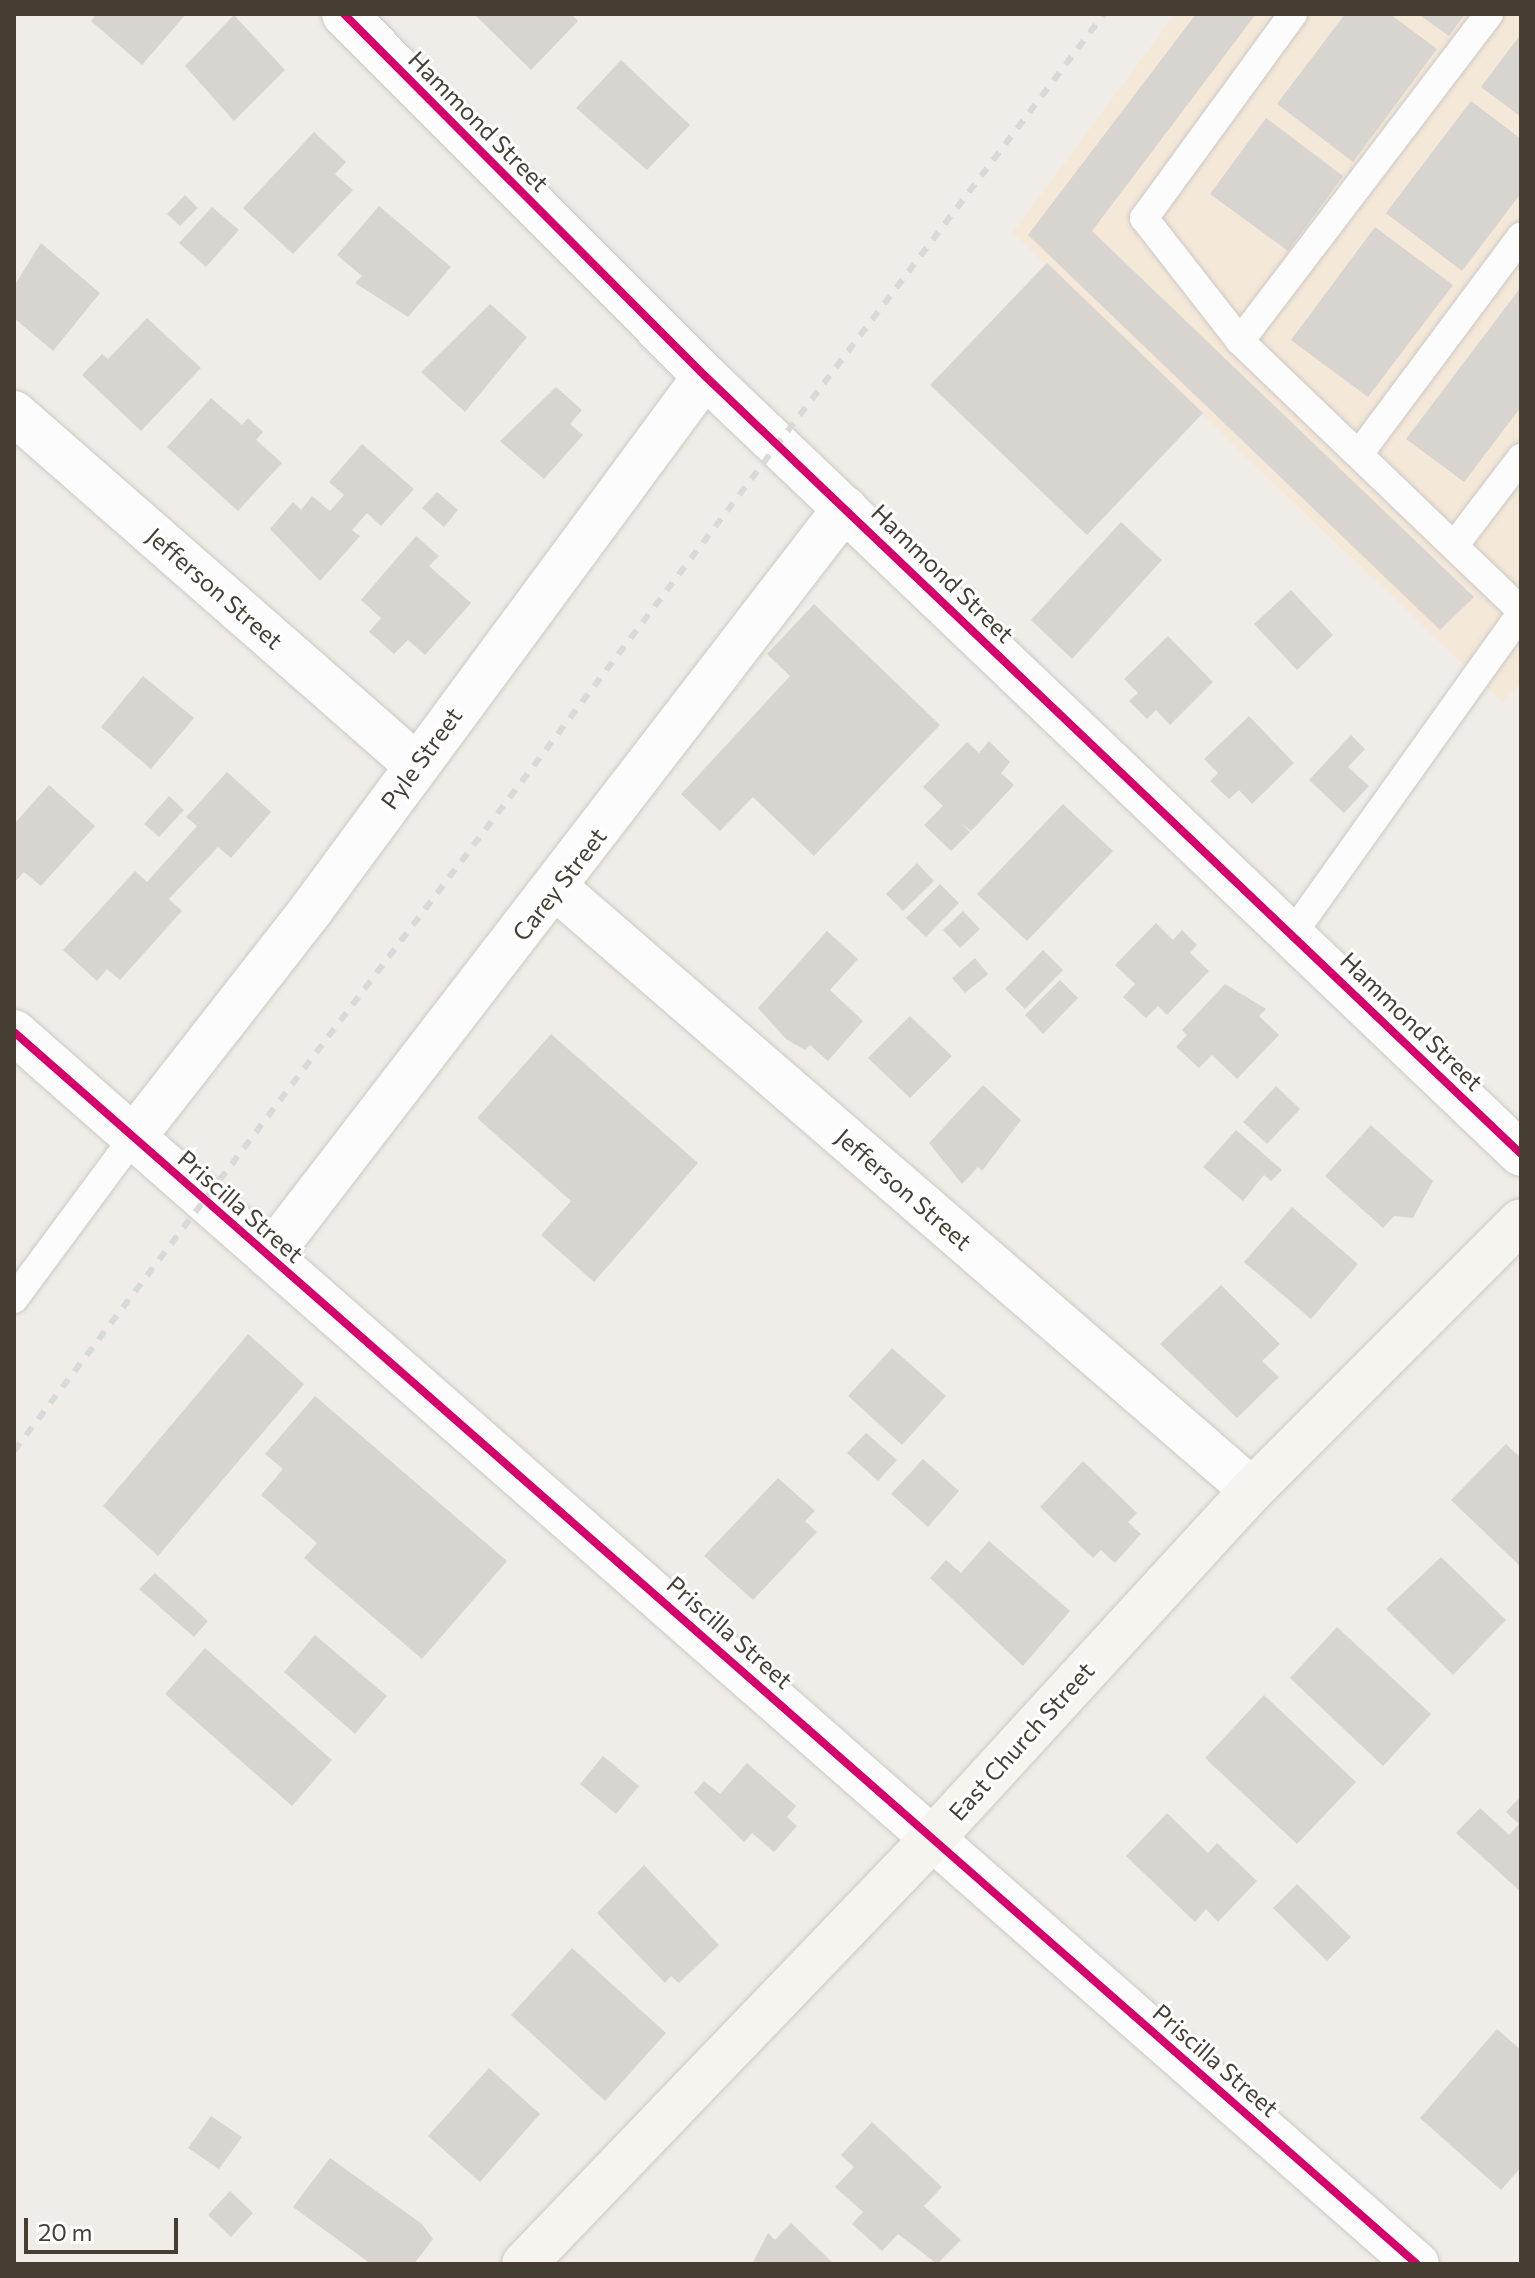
<!DOCTYPE html>
<style>
body{margin:0}
#map{position:relative;width:1535px;height:2278px;overflow:hidden;background:#f0ede8;font-family:Commissioner,sans-serif}
div>[style]{position:absolute}
.commercial>*{inset:0;background:#f4e8d9}
.building>*{inset:0;background:#d8d4cf}
.roads{filter:drop-shadow(0 0 2px #ccc9c4) drop-shadow(0 0 2px #ccc9c4)}
.lane>*{height:28px;margin:-14px;padding:0 14px;transform-origin:14px;border-radius:14px;background:#fdfcfc}
.street>*{height:44px;margin:-22px;padding:0 22px;transform-origin:22px;border-radius:22px;background:#fdfcfc}
.secondary>*{height:44px;margin:-22px;padding:0 22px;transform-origin:22px;border-radius:22px;background:#f6f4ee}
.rail>*{height:6px;margin-top:-3px;transform-origin:0;background:repeating-linear-gradient(90deg,#d9d9d8 0 10px,transparent 0 20px)}
.cycleway>*{height:8px;margin:-4px;padding:0 4px;transform-origin:4px;border-radius:4px;background:#d6006c}
span{translate:-50% -50%;white-space:nowrap;text-align:center;line-height:1.15;-webkit-text-stroke:6px #fff;paint-order:stroke}
.street-label{font-size:24px;color:#463e33}
.frame{position:absolute;inset:0;border:16px solid #463e33;pointer-events:none}
.scale{position:absolute;left:24px;top:2218px;width:154px;height:36px;box-sizing:border-box;border:4px solid #463e33;border-top:0;padding-left:10px;font-size:24px;line-height:28px;white-space:nowrap;color:#463e33;-webkit-text-stroke:6px #fff;paint-order:stroke}
</style>
<div id="map">
<div class="commercial">
<div style="clip-path:polygon(1175px 14px,1521px 14px,1521px 682px,1503px 703px,1012px 233px)"></div>
</div>
<div class="building">
<div style="clip-path:polygon(96px 14px,186px 14px,142px 65px,91px 21px)"></div>
<div style="clip-path:polygon(474px 14px,571px 14px,578px 21px,531px 70px)"></div>
<div style="clip-path:polygon(1196px 14px,1256px 14px,1092px 231px,1474px 597px,1440px 630px,1028px 235px)"></div>
<div style="clip-path:polygon(1345px 14px,1390px 14px,1437px 49px,1353px 162px,1277px 104px)"></div>
<div style="clip-path:polygon(1418px 14px,1465px 14px,1449px 36px)"></div>
<div style="clip-path:polygon(234px 15px,285px 70px,234px 121px,185px 66px)"></div>
<div style="clip-path:polygon(1521px 34px,1521px 117px,1481px 87px)"></div>
<div style="clip-path:polygon(621px 60px,690px 125px,647px 170px,576px 108px)"></div>
<div style="clip-path:polygon(1471px 101px,1521px 139px,1521px 193px,1462px 271px,1386px 213px)"></div>
<div style="clip-path:polygon(1266px 118px,1343px 176px,1288px 251px,1210px 194px)"></div>
<div style="clip-path:polygon(314px 132px,346px 162px,335px 174px,353px 190px,293px 254px,243px 208px)"></div>
<div style="clip-path:polygon(185px 195px,198px 208px,180px 226px,167px 214px)"></div>
<div style="clip-path:polygon(379px 206px,451px 267px,408px 317px,355px 283px,362px 276px,337px 255px)"></div>
<div style="clip-path:polygon(212px 207px,239px 230px,206px 267px,179px 243px)"></div>
<div style="clip-path:polygon(1375px 227px,1453px 285px,1368px 397px,1291px 340px)"></div>
<div style="clip-path:polygon(41px 243px,100px 293px,53px 351px,14px 318px,14px 286px)"></div>
<div style="clip-path:polygon(1047px 263px,1203px 413px,1087px 535px,930px 385px)"></div>
<div style="clip-path:polygon(1521px 287px,1521px 407px,1464px 482px,1406px 439px)"></div>
<div style="clip-path:polygon(490px 304px,527px 337px,465px 412px,421px 372px)"></div>
<div style="clip-path:polygon(147px 318px,201px 368px,141px 431px,82px 375px,102px 354px,108px 359px)"></div>
<div style="clip-path:polygon(556px 387px,582px 410px,570px 424px,583px 435px,544px 479px,500px 441px)"></div>
<div style="clip-path:polygon(211px 398px,242px 425px,248px 418px,263px 432px,256px 440px,282px 463px,238px 511px,167px 447px)"></div>
<div style="clip-path:polygon(362px 444px,414px 489px,381px 526px,367px 513px,352px 530px,360px 536px,320px 581px,270px 529px,293px 502px,301px 510px,312px 496px,330px 511px,344px 495px,329px 482px)"></div>
<div style="clip-path:polygon(437px 492px,458px 510px,444px 527px,422px 508px)"></div>
<div style="clip-path:polygon(1121px 522px,1162px 560px,1072px 659px,1031px 620px)"></div>
<div style="clip-path:polygon(416px 536px,439px 556px,429px 566px,471px 603px,425px 655px,408px 640px,394px 654px,369px 632px,381px 618px,361px 600px)"></div>
<div style="clip-path:polygon(1291px 590px,1333px 635px,1297px 670px,1254px 624px)"></div>
<div style="clip-path:polygon(814px 604px,940px 725px,814px 856px,753px 797px,720px 831px,681px 794px,790px 676px,767px 654px)"></div>
<div style="clip-path:polygon(1168px 636px,1213px 682px,1170px 725px,1156px 710px,1147px 719px,1129px 701px,1138px 693px,1124px 679px)"></div>
<div style="clip-path:polygon(143px 676px,194px 718px,151px 769px,101px 727px)"></div>
<div style="clip-path:polygon(1249px 716px,1294px 763px,1252px 804px,1239px 790px,1229px 799px,1210px 781px,1218px 773px,1204px 759px)"></div>
<div style="clip-path:polygon(1351px 735px,1365px 749px,1348px 767px,1369px 786px,1344px 813px,1309px 780px)"></div>
<div style="clip-path:polygon(989px 741px,1010px 762px,1001px 773px,1014px 785px,971px 831px,961px 823px,970px 832px,951px 851px,924px 825px,943px 806px,923px 787px,967px 742px,979px 753px)"></div>
<div style="clip-path:polygon(227px 772px,271px 812px,231px 858px,218px 847px,169px 899px,182px 911px,120px 980px,107px 969px,97px 981px,63px 950px,135px 871px,147px 882px,197px 826px,186px 817px)"></div>
<div style="clip-path:polygon(49px 785px,95px 826px,41px 886px,24px 872px,14px 883px,14px 824px)"></div>
<div style="clip-path:polygon(169px 796px,184px 810px,159px 837px,144px 824px)"></div>
<div style="clip-path:polygon(1063px 804px,1113px 851px,1027px 941px,977px 894px)"></div>
<div style="clip-path:polygon(917px 863px,934px 881px,903px 911px,886px 894px)"></div>
<div style="clip-path:polygon(940px 884px,959px 903px,926px 937px,906px 918px)"></div>
<div style="clip-path:polygon(963px 911px,980px 929px,960px 948px,943px 930px)"></div>
<div style="clip-path:polygon(1156px 923px,1173px 940px,1182px 930px,1197px 945px,1190px 953px,1209px 971px,1167px 1015px,1158px 1006px,1146px 1018px,1123px 997px,1135px 984px,1115px 965px)"></div>
<div style="clip-path:polygon(827px 931px,858px 959px,830px 990px,863px 1021px,828px 1061px,810px 1045px,805px 1050px,786px 1039px,758px 1008px)"></div>
<div style="clip-path:polygon(1043px 950px,1063px 970px,1025px 1009px,1005px 989px)"></div>
<div style="clip-path:polygon(975px 958px,988px 974px,965px 993px,952px 978px)"></div>
<div style="clip-path:polygon(1060px 980px,1078px 998px,1043px 1034px,1025px 1015px)"></div>
<div style="clip-path:polygon(1225px 984px,1266px 1009px,1259px 1016px,1279px 1035px,1237px 1079px,1212px 1055px,1199px 1068px,1176px 1047px,1187px 1035px,1182px 1030px)"></div>
<div style="clip-path:polygon(910px 1016px,952px 1056px,910px 1098px,868px 1058px)"></div>
<div style="clip-path:polygon(551px 1034px,698px 1163px,594px 1282px,541px 1235px,571px 1201px,477px 1118px)"></div>
<div style="clip-path:polygon(983px 1085px,1021px 1120px,982px 1171px,978px 1167px,962px 1184px,929px 1143px)"></div>
<div style="clip-path:polygon(1276px 1086px,1300px 1109px,1267px 1144px,1243px 1122px)"></div>
<div style="clip-path:polygon(1371px 1125px,1433px 1181px,1413px 1218px,1394px 1216px,1383px 1228px,1325px 1176px)"></div>
<div style="clip-path:polygon(1236px 1130px,1282px 1170px,1271px 1181px,1264px 1175px,1243px 1201px,1203px 1167px)"></div>
<div style="clip-path:polygon(1292px 1207px,1358px 1264px,1311px 1319px,1244px 1262px)"></div>
<div style="clip-path:polygon(1221px 1285px,1280px 1344px,1262px 1361px,1279px 1377px,1237px 1418px,1160px 1344px)"></div>
<div style="clip-path:polygon(248px 1334px,304px 1384px,158px 1556px,103px 1506px)"></div>
<div style="clip-path:polygon(892px 1348px,946px 1396px,902px 1445px,848px 1396px)"></div>
<div style="clip-path:polygon(315px 1396px,507px 1561px,422px 1659px,304px 1558px,317px 1543px,261px 1495px,283px 1469px,265px 1454px)"></div>
<div style="clip-path:polygon(866px 1433px,897px 1460px,878px 1481px,847px 1453px)"></div>
<div style="clip-path:polygon(1506px 1444px,1521px 1458px,1521px 1567px,1451px 1500px)"></div>
<div style="clip-path:polygon(923px 1459px,959px 1491px,928px 1527px,891px 1494px)"></div>
<div style="clip-path:polygon(1083px 1461px,1137px 1513px,1128px 1522px,1141px 1534px,1115px 1563px,1101px 1550px,1093px 1558px,1040px 1507px)"></div>
<div style="clip-path:polygon(778px 1478px,815px 1511px,805px 1521px,817px 1532px,753px 1600px,704px 1556px)"></div>
<div style="clip-path:polygon(989px 1541px,1070px 1611px,1023px 1666px,930px 1578px,946px 1560px,961px 1573px)"></div>
<div style="clip-path:polygon(1441px 1557px,1506px 1620px,1453px 1675px,1386px 1609px)"></div>
<div style="clip-path:polygon(155px 1573px,208px 1621px,194px 1637px,139px 1589px)"></div>
<div style="clip-path:polygon(1337px 1627px,1431px 1714px,1383px 1766px,1290px 1678px)"></div>
<div style="clip-path:polygon(315px 1635px,387px 1696px,355px 1734px,284px 1672px)"></div>
<div style="clip-path:polygon(205px 1648px,332px 1760px,292px 1806px,165px 1694px)"></div>
<div style="clip-path:polygon(1264px 1695px,1356px 1782px,1297px 1844px,1205px 1758px)"></div>
<div style="clip-path:polygon(603px 1756px,639px 1786px,616px 1814px,580px 1784px)"></div>
<div style="clip-path:polygon(747px 1763px,796px 1806px,787px 1817px,797px 1826px,774px 1852px,752px 1833px,744px 1842px,694px 1793px,704px 1781px,720px 1794px)"></div>
<div style="clip-path:polygon(1521px 1796px,1521px 1892px,1456px 1833px,1480px 1808px,1509px 1835px,1519px 1824px,1506px 1812px)"></div>
<div style="clip-path:polygon(1167px 1813px,1208px 1853px,1217px 1843px,1257px 1881px,1218px 1922px,1206px 1909px,1195px 1922px,1126px 1856px)"></div>
<div style="clip-path:polygon(644px 1865px,719px 1945px,679px 1983px,671px 1976px,665px 1983px,597px 1913px)"></div>
<div style="clip-path:polygon(1297px 1884px,1351px 1937px,1327px 1961px,1273px 1908px)"></div>
<div style="clip-path:polygon(572px 1948px,666px 2033px,605px 2101px,511px 2015px)"></div>
<div style="clip-path:polygon(1497px 2029px,1521px 2050px,1521px 2167px,1501px 2190px,1420px 2118px)"></div>
<div style="clip-path:polygon(489px 2068px,540px 2114px,480px 2182px,428px 2136px)"></div>
<div style="clip-path:polygon(211px 2116px,242px 2137px,219px 2169px,188px 2148px)"></div>
<div style="clip-path:polygon(872px 2122px,942px 2187px,924px 2206px,961px 2240px,937px 2264px,898px 2234px,882px 2251px,852px 2224px,863px 2212px,835px 2187px,854px 2167px,841px 2155px)"></div>
<div style="clip-path:polygon(330px 2158px,422px 2224px,433px 2239px,414px 2264px,371px 2264px,293px 2207px)"></div>
<div style="clip-path:polygon(230px 2191px,253px 2213px,231px 2237px,208px 2215px)"></div>
<div style="clip-path:polygon(791px 2223px,834px 2264px,752px 2264px,768px 2233px,775px 2240px)"></div>
</div>
<div class="roads">
<div class="lane">
<div style="left:1293px;top:14px;width:253px;rotate:126.1deg"></div>
<div style="left:1144px;top:218px;width:156px;rotate:52deg"></div>
<div style="left:1240px;top:341px;width:389px;rotate:43.8deg"></div>
<div style="left:1240px;top:341px;width:411px;rotate:-52.7deg"></div>
<div style="left:1359px;top:454px;width:271px;rotate:-53.3deg"></div>
<div style="left:1454px;top:546px;width:111px;rotate:-52.7deg"></div>
<div style="left:1293px;top:933px;width:393px;rotate:-54.5deg"></div>
<div style="left:14px;top:1299px;width:200px;rotate:-53.5deg"></div>
</div>
<div class="street">
<div style="left:344px;top:14px;width:511px;rotate:45.08deg"></div>
<div style="left:705px;top:376px;width:1127px;rotate:43.63deg"></div>
<div style="left:14px;top:413px;width:533px;rotate:41.2deg"></div>
<div style="left:556px;top:888px;width:920px;rotate:40.86deg"></div>
<div style="left:14px;top:1032px;width:1867px;rotate:41.29deg"></div>
<div style="left:133px;top:1138px;width:289px;rotate:-52deg"></div>
<div style="left:311px;top:910px;width:664px;rotate:-53.58deg"></div>
<div style="left:269px;top:1256px;width:944px;rotate:-52.4deg"></div>
</div>
<div class="secondary">
<div style="left:524px;top:2264px;width:592px;rotate:-46.16deg"></div>
<div style="left:934px;top:1837px;width:471px;rotate:-47.5deg"></div>
<div style="left:1252px;top:1490px;width:380px;rotate:-45deg"></div>
</div>
</div>
<div class="rail">
<div style="left:14px;top:1451px;width:1804px;rotate:-52.82deg"></div>
</div>
<div class="cycleway">
<div style="left:344px;top:14px;width:511px;rotate:45.08deg"></div>
<div style="left:705px;top:376px;width:1127px;rotate:43.63deg"></div>
<div style="left:14px;top:1032px;width:1867px;rotate:41.29deg"></div>
</div>
<div class="street-label">
<span style="left:479px;top:121px;rotate:45deg">Hammond Street</span>
<span style="left:943px;top:573px;rotate:44deg">Hammond Street</span>
<span style="left:215px;top:588px;rotate:41deg">Jefferson Street</span>
<span style="left:421px;top:758px;rotate:-54deg">Pyle Street</span>
<span style="left:559px;top:884px;rotate:-52deg">Carey Street</span>
<span style="left:1412px;top:1021px;rotate:44deg">Hammond Street</span>
<span style="left:904px;top:1189px;rotate:41deg">Jefferson Street</span>
<span style="left:241px;top:1206px;rotate:41deg">Priscilla Street</span>
<span style="left:730px;top:1632px;rotate:41deg">Priscilla Street</span>
<span style="left:1021px;top:1741px;rotate:-48deg">East Church Street</span>
<span style="left:1216px;top:2060px;rotate:41deg">Priscilla Street</span>
</div>
<div class="frame"></div>
<div class="scale">20 m</div>
</div>
